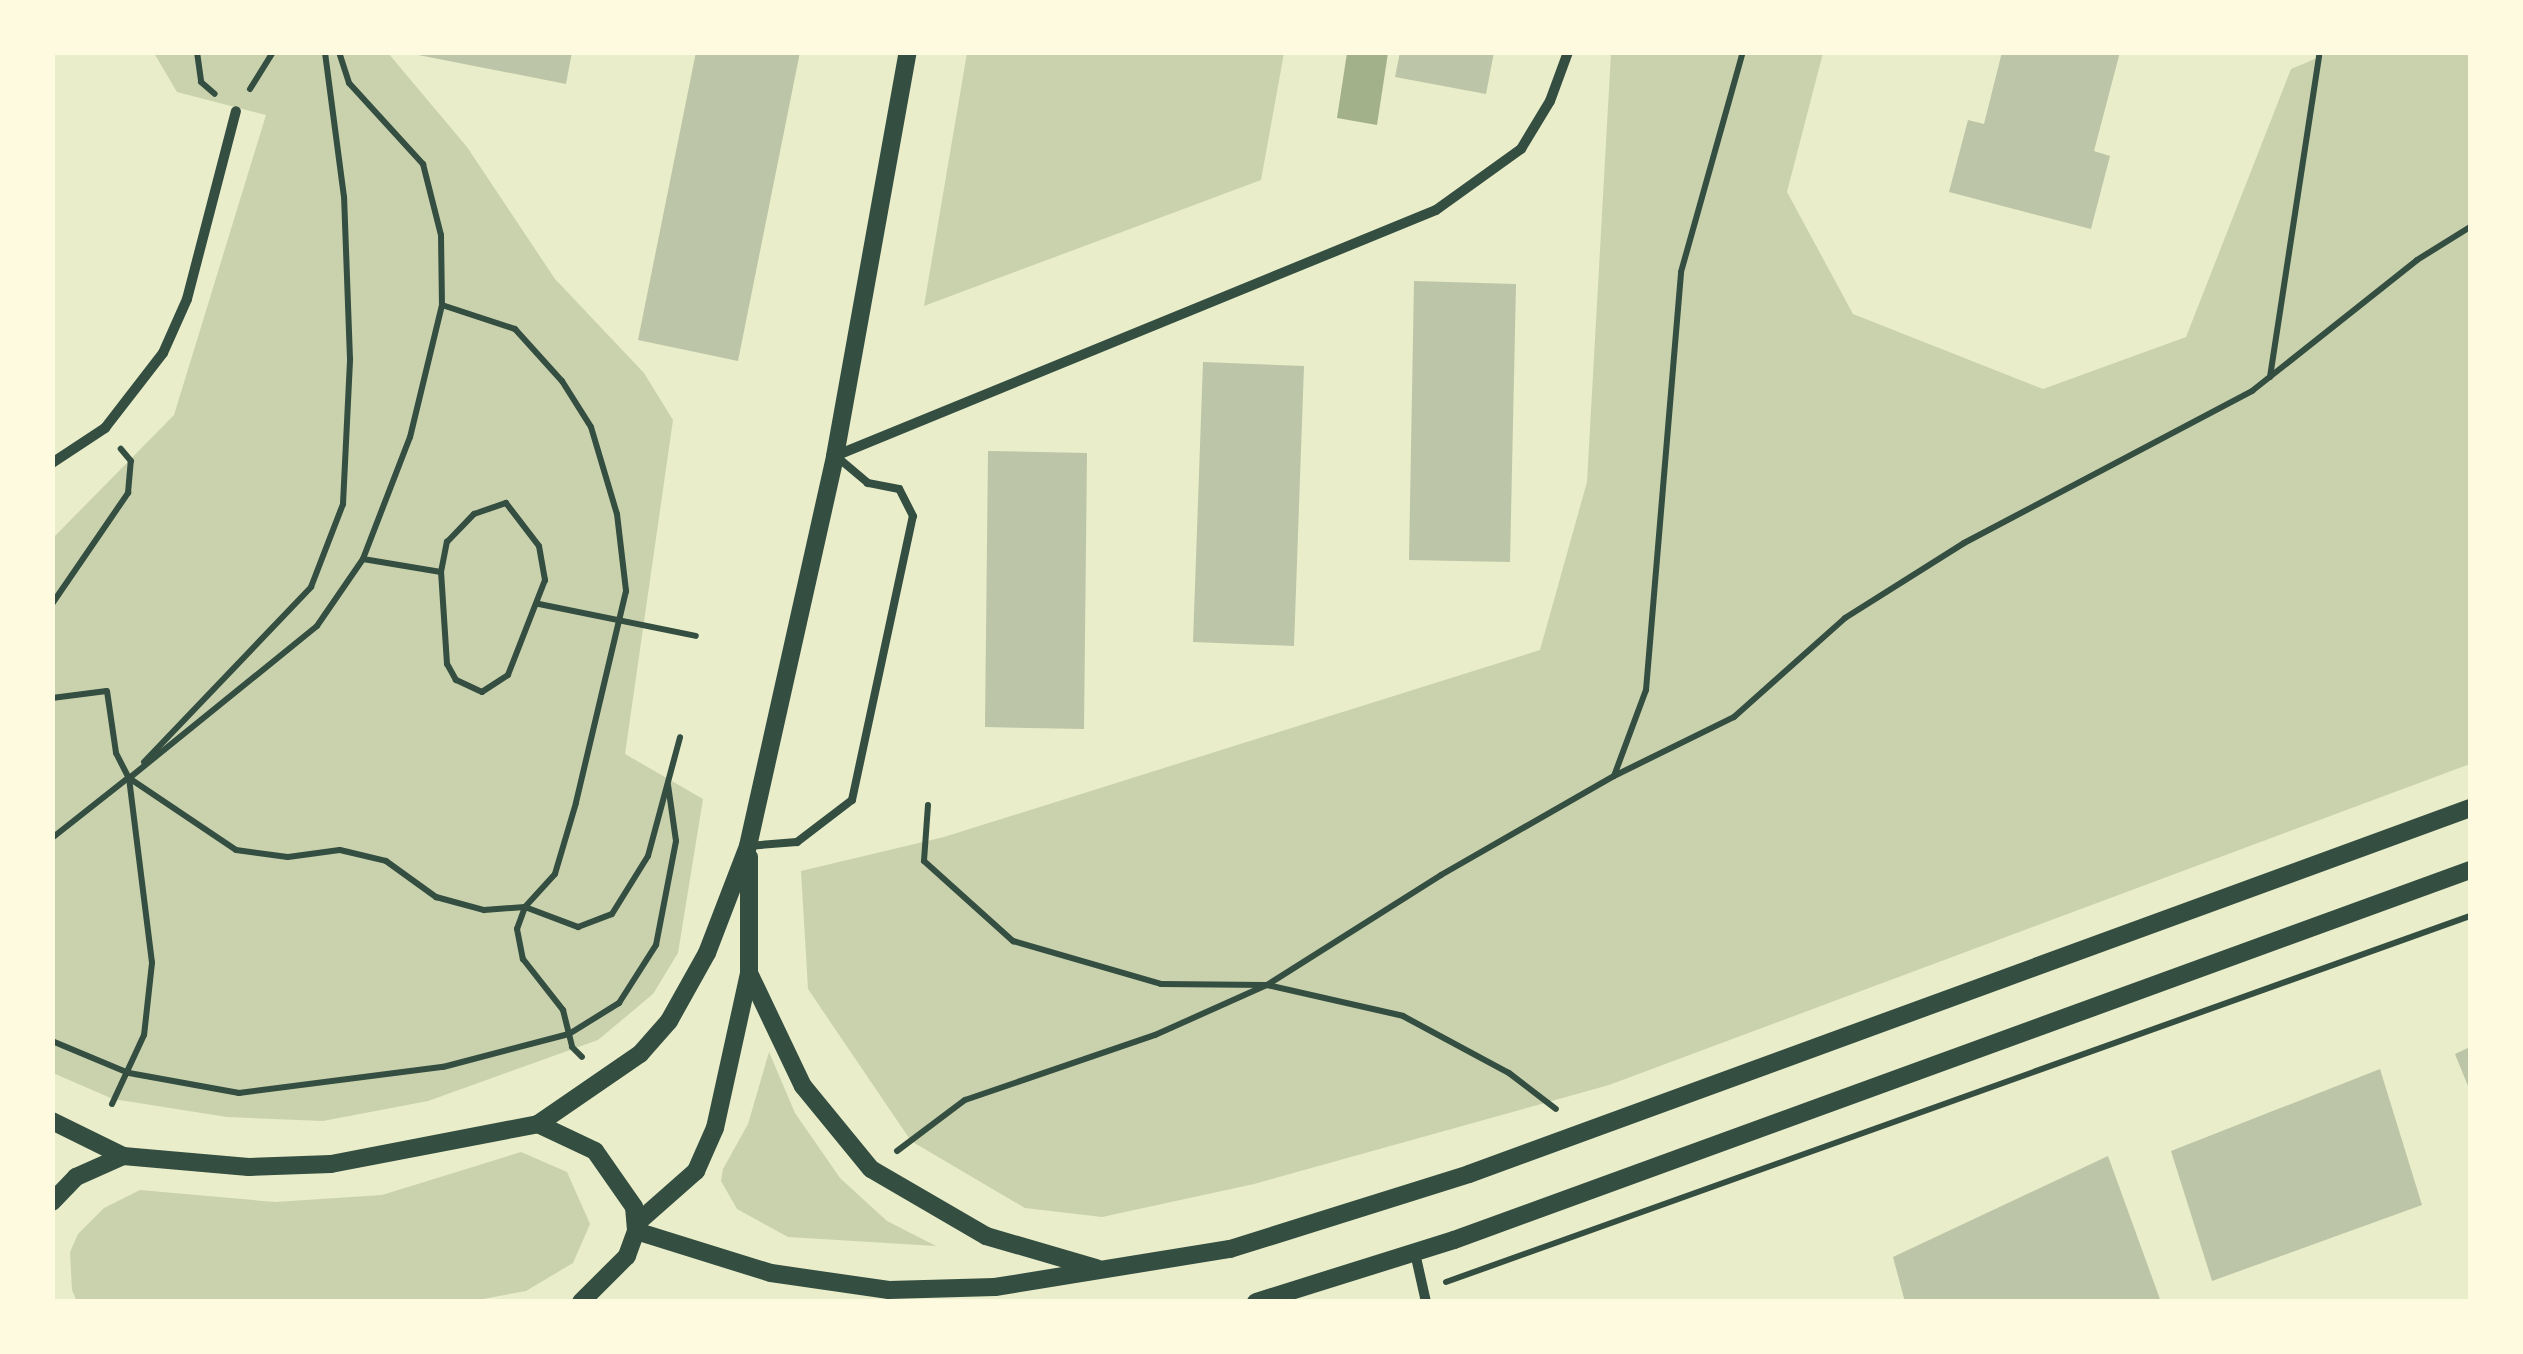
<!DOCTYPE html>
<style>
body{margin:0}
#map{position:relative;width:2523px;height:1354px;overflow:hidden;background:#e9edc9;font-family:Roboto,sans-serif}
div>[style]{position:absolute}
.green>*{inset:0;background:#cad2ad}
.water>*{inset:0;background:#a3b18a}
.building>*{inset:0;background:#bcc5a7}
.path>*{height:6px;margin:-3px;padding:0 3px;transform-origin:3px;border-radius:3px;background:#344e41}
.service>*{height:8px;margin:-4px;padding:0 4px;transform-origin:4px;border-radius:4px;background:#344e41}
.minor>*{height:10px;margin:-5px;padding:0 5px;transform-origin:5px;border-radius:5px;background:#344e41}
.tertiary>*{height:18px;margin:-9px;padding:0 9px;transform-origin:9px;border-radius:9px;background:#344e41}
span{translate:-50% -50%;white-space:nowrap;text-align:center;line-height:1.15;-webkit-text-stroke:9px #fefae0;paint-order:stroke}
.frame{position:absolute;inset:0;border:55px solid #fefae0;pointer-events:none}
</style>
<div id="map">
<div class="green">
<div style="clip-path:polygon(154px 53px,388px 53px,467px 147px,555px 279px,644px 373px,673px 420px,625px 754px,703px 799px,678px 953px,653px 994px,598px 1040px,428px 1101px,323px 1121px,227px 1117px,113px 1099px,53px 1073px,52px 539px,174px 415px,266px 115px,177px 92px)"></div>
<div style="clip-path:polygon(967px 53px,1284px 53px,1261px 180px,924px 306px)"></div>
<div style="clip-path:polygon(1611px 53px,1823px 53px,1787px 192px,1853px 314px,2043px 389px,2186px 337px,2291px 69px,2329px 53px,2470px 53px,2470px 764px,1609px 1085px,1254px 1184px,1102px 1217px,1025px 1208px,911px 1141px,808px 989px,801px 871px,944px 837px,1540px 650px,1587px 482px)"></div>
<div style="clip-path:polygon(769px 1052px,795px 1113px,840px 1178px,887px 1221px,936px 1246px,788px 1237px,737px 1209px,721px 1181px,723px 1169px,748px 1124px)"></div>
<div style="clip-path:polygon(521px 1152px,567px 1172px,590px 1224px,573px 1263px,526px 1291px,467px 1302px,77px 1302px,72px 1290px,70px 1252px,78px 1234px,104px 1208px,140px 1190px,275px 1202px,382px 1195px)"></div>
</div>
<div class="water">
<div style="clip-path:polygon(1347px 53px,1388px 53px,1377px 125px,1337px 118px)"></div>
</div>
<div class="building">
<div style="clip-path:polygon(403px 52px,572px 52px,566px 84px)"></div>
<div style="clip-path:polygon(696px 52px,800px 52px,738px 361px,638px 340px)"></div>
<div style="clip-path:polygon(1400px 52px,1494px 52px,1486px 94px,1395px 77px)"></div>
<div style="clip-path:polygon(2002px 52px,2120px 52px,2094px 151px,2110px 156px,2091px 229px,1949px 192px,1968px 120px,1984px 124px)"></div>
<div style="clip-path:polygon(1414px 281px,1516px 284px,1510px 562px,1409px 560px)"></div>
<div style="clip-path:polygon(1203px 362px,1304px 366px,1294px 646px,1193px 642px)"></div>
<div style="clip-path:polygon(988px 451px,1087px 453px,1084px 729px,985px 727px)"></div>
<div style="clip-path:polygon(2470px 1047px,2470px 1091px,2455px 1054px)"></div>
<div style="clip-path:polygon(2380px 1069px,2422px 1205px,2212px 1281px,2171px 1151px)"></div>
<div style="clip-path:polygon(2108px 1156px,2161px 1302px,1905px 1302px,1893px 1257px)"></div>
</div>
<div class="path">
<div style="left:197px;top:52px;width:30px;rotate:82deg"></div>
<div style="left:201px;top:82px;width:18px;rotate:41deg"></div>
<div style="left:339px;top:52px;width:33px;rotate:72deg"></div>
<div style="left:349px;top:83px;width:110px;rotate:47.6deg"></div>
<div style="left:423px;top:164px;width:73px;rotate:75.8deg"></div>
<div style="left:441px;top:235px;width:70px;rotate:89.2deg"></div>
<div style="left:442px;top:305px;width:136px;rotate:103.6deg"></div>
<div style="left:410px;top:437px;width:131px;rotate:111.1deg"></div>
<div style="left:363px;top:559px;width:81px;rotate:124.5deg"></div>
<div style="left:317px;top:626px;width:242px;rotate:141deg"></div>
<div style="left:129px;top:778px;width:129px;rotate:33.9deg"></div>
<div style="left:236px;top:850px;width:52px;rotate:7.7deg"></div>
<div style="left:288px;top:857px;width:52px;rotate:-7.7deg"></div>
<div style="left:340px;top:850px;width:47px;rotate:13.4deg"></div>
<div style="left:386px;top:861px;width:62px;rotate:35.8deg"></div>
<div style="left:436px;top:897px;width:50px;rotate:15.2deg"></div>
<div style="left:484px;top:910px;width:41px;rotate:-4.2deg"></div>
<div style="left:525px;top:907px;width:57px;rotate:20.7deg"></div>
<div style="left:578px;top:927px;width:36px;rotate:-21deg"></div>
<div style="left:612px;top:914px;width:68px;rotate:-58.2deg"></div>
<div style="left:648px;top:856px;width:123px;rotate:-74.9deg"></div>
<div style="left:250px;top:89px;width:44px;rotate:-58.1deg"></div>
<div style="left:442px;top:305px;width:77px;rotate:18.2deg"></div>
<div style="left:515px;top:329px;width:70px;rotate:47.9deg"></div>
<div style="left:562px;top:381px;width:54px;rotate:57.8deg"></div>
<div style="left:591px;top:427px;width:91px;rotate:73.4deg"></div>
<div style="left:617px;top:514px;width:78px;rotate:83.3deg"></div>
<div style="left:626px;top:591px;width:218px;rotate:103.3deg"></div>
<div style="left:576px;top:803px;width:74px;rotate:106.5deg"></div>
<div style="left:555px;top:874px;width:45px;rotate:132.3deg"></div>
<div style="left:525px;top:907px;width:23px;rotate:110deg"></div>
<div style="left:517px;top:929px;width:31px;rotate:79deg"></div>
<div style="left:523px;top:959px;width:65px;rotate:51.9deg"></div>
<div style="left:563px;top:1010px;width:38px;rotate:76deg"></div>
<div style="left:572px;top:1047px;width:14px;rotate:45deg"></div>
<div style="left:2270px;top:377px;width:329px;rotate:-81.3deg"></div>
<div style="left:506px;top:503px;width:54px;rotate:52.5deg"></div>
<div style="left:539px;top:546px;width:35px;rotate:80deg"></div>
<div style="left:545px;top:580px;width:102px;rotate:111.3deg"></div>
<div style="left:508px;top:675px;width:31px;rotate:147deg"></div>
<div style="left:482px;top:692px;width:29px;rotate:-155deg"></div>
<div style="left:456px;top:680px;width:18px;rotate:-119deg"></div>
<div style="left:447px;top:664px;width:92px;rotate:-93.7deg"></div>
<div style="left:441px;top:572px;width:31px;rotate:-79deg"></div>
<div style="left:447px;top:542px;width:39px;rotate:-46deg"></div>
<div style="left:474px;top:514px;width:34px;rotate:-19deg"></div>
<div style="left:363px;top:559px;width:79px;rotate:9.5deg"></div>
<div style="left:52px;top:604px;width:135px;rotate:-55.6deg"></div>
<div style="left:128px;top:493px;width:32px;rotate:-85deg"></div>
<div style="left:131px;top:461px;width:16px;rotate:-130deg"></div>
<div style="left:539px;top:604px;width:160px;rotate:11.5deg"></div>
<div style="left:52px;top:698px;width:55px;rotate:-7.3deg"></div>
<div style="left:107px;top:691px;width:63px;rotate:81.7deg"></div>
<div style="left:116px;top:753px;width:28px;rotate:63deg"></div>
<div style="left:129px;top:778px;width:186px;rotate:82.9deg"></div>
<div style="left:152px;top:963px;width:72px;rotate:96.3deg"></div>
<div style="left:144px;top:1035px;width:76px;rotate:114.9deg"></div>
<div style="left:144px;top:762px;width:242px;rotate:-46.3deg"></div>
<div style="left:311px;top:587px;width:89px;rotate:-68.9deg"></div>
<div style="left:343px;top:504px;width:145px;rotate:-87.2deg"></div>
<div style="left:350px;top:359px;width:162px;rotate:-92.1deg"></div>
<div style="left:344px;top:197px;width:146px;rotate:-97.5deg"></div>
<div style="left:1614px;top:776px;width:92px;rotate:-69.6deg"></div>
<div style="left:1646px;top:690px;width:419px;rotate:-85.2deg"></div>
<div style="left:1681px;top:272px;width:229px;rotate:-74.3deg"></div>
<div style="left:928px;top:805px;width:56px;rotate:94.1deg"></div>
<div style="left:924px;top:861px;width:120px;rotate:42deg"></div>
<div style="left:1013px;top:941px;width:154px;rotate:16.2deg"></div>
<div style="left:1161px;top:984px;width:106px;rotate:0.5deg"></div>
<div style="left:1267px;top:985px;width:139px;rotate:12.8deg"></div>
<div style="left:1403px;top:1016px;width:120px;rotate:28.3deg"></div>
<div style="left:1509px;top:1073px;width:59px;rotate:37.5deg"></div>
<div style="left:52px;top:838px;width:97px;rotate:-38.3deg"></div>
<div style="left:52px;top:1041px;width:83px;rotate:22.6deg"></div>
<div style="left:129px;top:1073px;width:112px;rotate:10.3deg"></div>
<div style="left:239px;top:1093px;width:206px;rotate:-7.3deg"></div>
<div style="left:443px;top:1067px;width:130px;rotate:-14.7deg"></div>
<div style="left:569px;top:1034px;width:59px;rotate:-31.8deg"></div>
<div style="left:619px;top:1003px;width:69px;rotate:-57.5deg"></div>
<div style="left:656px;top:945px;width:106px;rotate:-79.1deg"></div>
<div style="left:676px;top:841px;width:57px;rotate:-98.1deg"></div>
<div style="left:897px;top:1151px;width:85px;rotate:-36.9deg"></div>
<div style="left:965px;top:1100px;width:201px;rotate:-18.9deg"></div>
<div style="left:1155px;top:1035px;width:123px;rotate:-24.1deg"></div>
<div style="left:1267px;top:985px;width:206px;rotate:-32.3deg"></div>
<div style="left:1441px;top:875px;width:199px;rotate:-29.8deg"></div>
<div style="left:1614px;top:776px;width:134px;rotate:-26.2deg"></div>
<div style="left:1734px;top:717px;width:149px;rotate:-41.7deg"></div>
<div style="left:1845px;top:618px;width:141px;rotate:-32.2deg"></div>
<div style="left:1964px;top:543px;width:326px;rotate:-27.8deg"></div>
<div style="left:2252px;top:391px;width:211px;rotate:-38.4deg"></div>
<div style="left:2417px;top:260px;width:62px;rotate:-31.9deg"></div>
<div style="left:1446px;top:1282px;width:1087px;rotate:-19.67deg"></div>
</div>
<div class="service">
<div style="left:748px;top:846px;width:49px;rotate:-4.7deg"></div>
<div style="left:797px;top:842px;width:69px;rotate:-37.4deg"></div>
<div style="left:852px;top:800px;width:290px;rotate:-77.9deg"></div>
<div style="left:913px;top:516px;width:30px;rotate:-117deg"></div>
<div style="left:899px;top:489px;width:32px;rotate:-169deg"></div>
<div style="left:868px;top:483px;width:39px;rotate:-140deg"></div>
</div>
<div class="minor">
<div style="left:835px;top:456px;width:649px;rotate:-22.26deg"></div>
<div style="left:1436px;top:210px;width:105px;rotate:-35.7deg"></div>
<div style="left:1521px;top:149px;width:56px;rotate:-58.9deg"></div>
<div style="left:1550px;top:101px;width:52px;rotate:-69.8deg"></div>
<div style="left:52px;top:463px;width:64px;rotate:-33.4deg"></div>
<div style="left:105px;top:428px;width:95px;rotate:-52.3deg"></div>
<div style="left:163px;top:353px;width:59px;rotate:-66deg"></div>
<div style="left:187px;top:299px;width:194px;rotate:-75.4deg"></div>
<div style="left:1415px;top:1253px;width:50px;rotate:77.3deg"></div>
</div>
<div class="tertiary">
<div style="left:749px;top:973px;width:125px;rotate:64.5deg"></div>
<div style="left:803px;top:1086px;width:107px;rotate:50.7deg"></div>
<div style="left:871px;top:1169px;width:133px;rotate:30.2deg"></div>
<div style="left:986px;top:1236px;width:115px;rotate:16.2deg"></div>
<div style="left:52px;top:1121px;width:79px;rotate:26.2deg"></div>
<div style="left:538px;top:1124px;width:124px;rotate:-34.5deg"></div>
<div style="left:640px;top:1054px;width:44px;rotate:-48.7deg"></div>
<div style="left:669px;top:1021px;width:78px;rotate:-60.8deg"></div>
<div style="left:707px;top:953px;width:115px;rotate:-69deg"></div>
<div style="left:748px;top:846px;width:400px;rotate:-77.4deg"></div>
<div style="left:835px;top:456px;width:411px;rotate:-79.8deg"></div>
<div style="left:52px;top:1202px;width:35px;rotate:-46deg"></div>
<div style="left:76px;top:1177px;width:51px;rotate:-24.1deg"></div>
<div style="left:123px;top:1156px;width:126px;rotate:5deg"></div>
<div style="left:249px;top:1167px;width:82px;rotate:-2.1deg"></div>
<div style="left:331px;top:1164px;width:211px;rotate:-10.9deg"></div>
<div style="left:538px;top:1124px;width:63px;rotate:25.3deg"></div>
<div style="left:595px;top:1151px;width:68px;rotate:55.1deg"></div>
<div style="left:634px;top:1207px;width:24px;rotate:85deg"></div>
<div style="left:636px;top:1231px;width:27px;rotate:110deg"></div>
<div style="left:627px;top:1256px;width:65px;rotate:135deg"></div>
<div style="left:637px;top:1223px;width:79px;rotate:-41.4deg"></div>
<div style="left:696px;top:1171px;width:47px;rotate:-66.2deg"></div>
<div style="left:715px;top:1128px;width:159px;rotate:-77.6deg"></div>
<div style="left:749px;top:973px;width:116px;rotate:-90deg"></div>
<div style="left:636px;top:1231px;width:141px;rotate:17.3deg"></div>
<div style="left:771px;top:1273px;width:119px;rotate:8.2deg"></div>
<div style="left:889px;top:1290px;width:106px;rotate:-1.6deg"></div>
<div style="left:995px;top:1287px;width:238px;rotate:-9.2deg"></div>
<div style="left:1230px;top:1249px;width:250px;rotate:-17.4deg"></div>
<div style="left:1469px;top:1174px;width:1066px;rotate:-20.08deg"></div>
<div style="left:1256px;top:1302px;width:207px;rotate:-17.4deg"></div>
<div style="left:1454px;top:1240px;width:1081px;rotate:-20.01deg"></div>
</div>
<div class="frame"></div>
</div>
